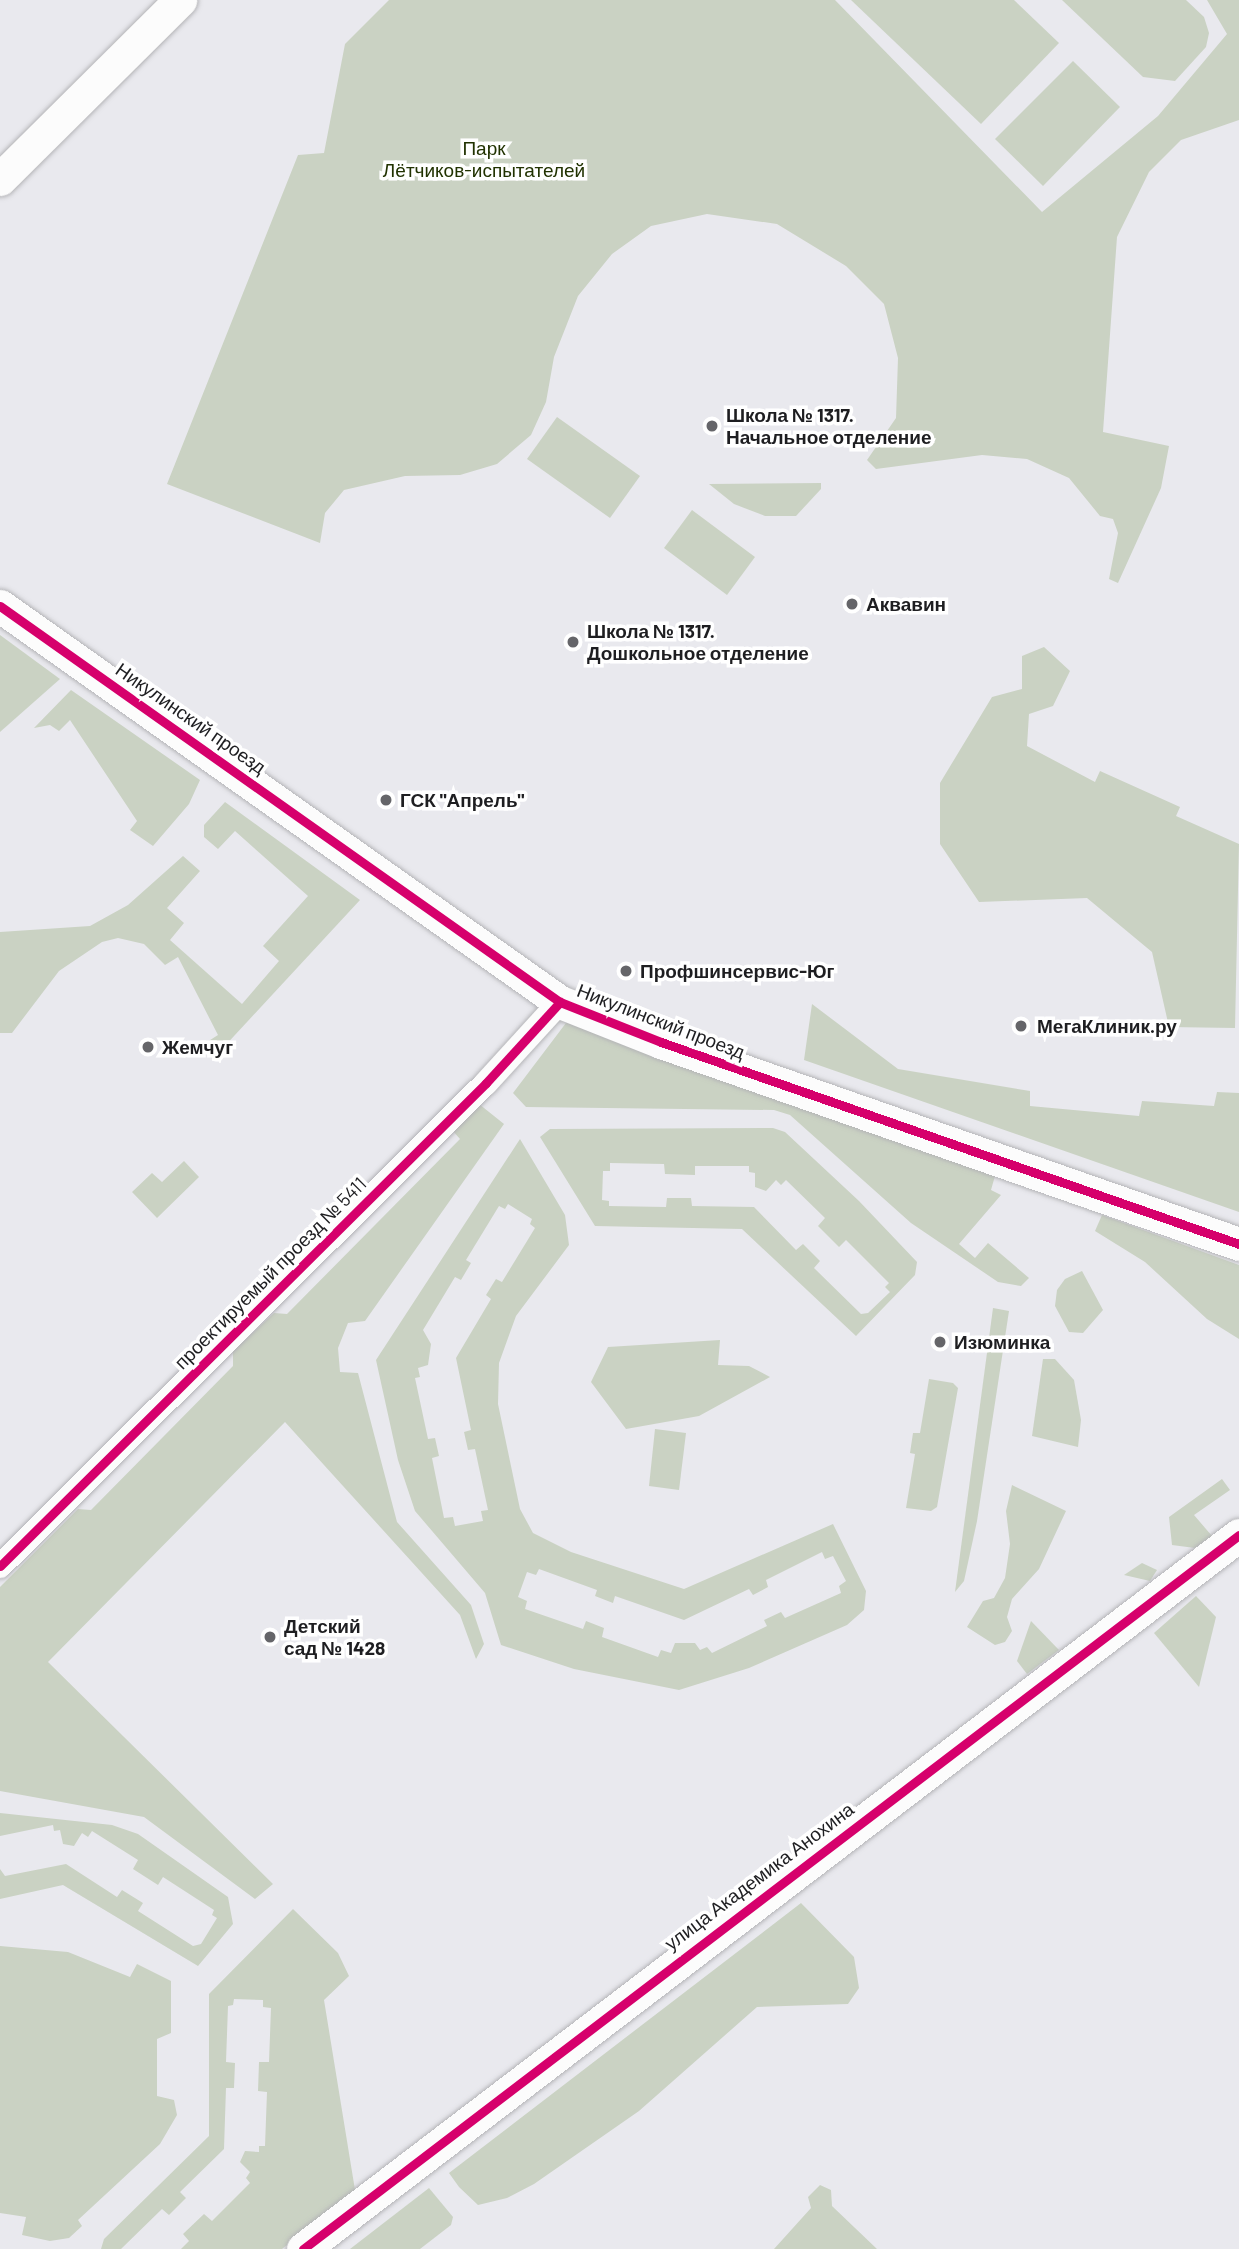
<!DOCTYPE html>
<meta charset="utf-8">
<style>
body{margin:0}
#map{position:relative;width:1239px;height:2249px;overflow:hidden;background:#e9e9ee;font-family:Barlow,sans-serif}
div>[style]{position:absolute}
.green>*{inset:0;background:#cad2c3}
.roads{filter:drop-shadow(0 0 2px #b4b4b7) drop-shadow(0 0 2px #b4b4b7)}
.street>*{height:24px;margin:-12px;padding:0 12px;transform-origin:12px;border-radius:12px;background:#fcfcfc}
.secondary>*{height:33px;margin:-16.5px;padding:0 16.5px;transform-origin:16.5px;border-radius:16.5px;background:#fcfcfc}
.cycleway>*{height:9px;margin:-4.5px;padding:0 4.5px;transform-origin:4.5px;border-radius:4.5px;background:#d6006c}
.dots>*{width:19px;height:19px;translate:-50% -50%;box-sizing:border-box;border:4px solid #fff;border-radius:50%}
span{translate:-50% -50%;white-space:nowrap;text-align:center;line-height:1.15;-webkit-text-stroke:7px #fff;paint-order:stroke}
.park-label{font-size:19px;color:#213201}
.poi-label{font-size:19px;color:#1e1e21;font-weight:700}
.left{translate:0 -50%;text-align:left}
.street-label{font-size:19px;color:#1e1e21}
</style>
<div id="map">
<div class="green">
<div style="clip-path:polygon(389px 0,835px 0,1042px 212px,1158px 116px,1227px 34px,1207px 0,1239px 0,1239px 120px,1181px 140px,1149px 172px,1117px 237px,1103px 432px,1169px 446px,1161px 488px,1118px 583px,1109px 579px,1118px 533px,1113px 519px,1100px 516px,1069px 478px,1027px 459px,982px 455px,876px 469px,867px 460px,896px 418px,898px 358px,884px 304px,846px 266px,777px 224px,707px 214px,651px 226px,612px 254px,578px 296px,554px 357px,546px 402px,531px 435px,497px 464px,460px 475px,405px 476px,344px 490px,325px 513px,320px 543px,167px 484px,298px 155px,324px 153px,345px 44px)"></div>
<div style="clip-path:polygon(851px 0,1014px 0,1059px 43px,981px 124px)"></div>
<div style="clip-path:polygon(1062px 0,1186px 0,1204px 17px,1209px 33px,1206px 47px,1175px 81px,1143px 77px)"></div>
<div style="clip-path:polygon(1073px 61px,1120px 107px,1043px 186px,995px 139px)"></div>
<div style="clip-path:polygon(557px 417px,640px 476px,610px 518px,527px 459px)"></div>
<div style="clip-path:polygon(821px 483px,821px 489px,796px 516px,765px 516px,734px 504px,709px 484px)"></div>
<div style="clip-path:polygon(692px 510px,755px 557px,727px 595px,664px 548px)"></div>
<div style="clip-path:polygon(0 635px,60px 679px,0 732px)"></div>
<div style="clip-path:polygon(1044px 647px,1070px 671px,1053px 706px,1029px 714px,1027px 746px,1095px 782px,1100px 771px,1180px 807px,1176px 816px,1239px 844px,1235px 1028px,1169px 1027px,1152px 952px,1087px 898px,979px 902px,940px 844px,940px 783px,992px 697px,1022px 689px,1022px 656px)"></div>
<div style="clip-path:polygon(71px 690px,200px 780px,189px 804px,153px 846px,130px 830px,137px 821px,70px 720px,59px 731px,50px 725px,34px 728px)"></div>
<div style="clip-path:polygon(225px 802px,360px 900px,222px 1049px,206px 1048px,207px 1042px,218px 1035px,178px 957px,165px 965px,144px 944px,118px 938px,102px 942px,59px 971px,12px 1033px,0 1033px,0 932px,90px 926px,128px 905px,183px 856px,200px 871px,167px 908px,184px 923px,170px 940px,242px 1004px,279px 961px,263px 946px,308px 896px,235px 831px,218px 849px,204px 837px,204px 825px)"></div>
<div style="clip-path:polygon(812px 1004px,898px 1069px,1030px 1091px,1030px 1106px,1139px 1116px,1142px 1101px,1214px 1106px,1217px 1092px,1239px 1093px,1239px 1212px,804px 1060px)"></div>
<div style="clip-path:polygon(569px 1019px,995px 1176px,991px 1190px,1001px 1195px,959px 1244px,975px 1258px,988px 1243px,1029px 1278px,1021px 1286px,998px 1282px,911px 1223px,790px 1115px,774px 1110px,526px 1107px,513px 1093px)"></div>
<div style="clip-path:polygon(479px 1104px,504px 1124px,365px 1321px,348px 1323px,338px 1348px,340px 1372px,358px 1373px,397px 1522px,471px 1605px,484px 1644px,476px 1659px,460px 1615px,285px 1422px,48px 1662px,273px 1884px,255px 1899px,144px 1817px,0 1791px,0 1587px,78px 1509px,91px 1510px,233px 1366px,233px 1351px,274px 1313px,287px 1314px,460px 1139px,452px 1130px)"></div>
<div style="clip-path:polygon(evenodd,773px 1128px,785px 1132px,859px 1201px,917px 1262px,915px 1275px,856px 1336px,742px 1229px,595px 1226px,540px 1137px,550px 1129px,773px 1128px,610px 1163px,664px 1164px,665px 1174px,695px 1175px,695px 1166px,749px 1166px,749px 1172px,755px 1173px,755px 1187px,766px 1191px,776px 1180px,781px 1185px,786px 1180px,825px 1218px,818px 1226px,839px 1247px,846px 1240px,889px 1283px,885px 1287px,890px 1292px,868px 1313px,861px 1314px,814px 1268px,820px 1261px,803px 1244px,796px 1250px,754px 1207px,692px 1206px,691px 1198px,667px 1198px,666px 1207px,609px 1206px,609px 1201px,602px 1200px,603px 1171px,610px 1171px,610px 1163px)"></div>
<div style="clip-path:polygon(evenodd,520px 1139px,565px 1215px,569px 1245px,516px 1316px,499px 1363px,498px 1404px,520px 1509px,533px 1533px,571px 1552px,684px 1589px,833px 1524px,866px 1591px,864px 1610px,847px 1625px,749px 1668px,679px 1690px,574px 1669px,501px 1645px,485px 1593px,415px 1511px,398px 1460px,376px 1360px,520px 1139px,508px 1204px,532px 1219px,530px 1224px,535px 1228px,502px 1282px,496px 1279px,486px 1295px,491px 1299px,456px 1358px,471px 1430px,464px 1432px,468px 1450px,475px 1449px,488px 1510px,481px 1511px,483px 1521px,455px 1526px,453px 1517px,444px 1518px,432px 1458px,439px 1456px,435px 1438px,428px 1439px,415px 1378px,420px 1377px,418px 1368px,428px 1365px,431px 1344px,423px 1330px,455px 1277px,461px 1280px,471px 1263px,466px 1260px,499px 1206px,505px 1209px,508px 1204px,520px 1139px,822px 1552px,825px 1559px,833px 1556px,846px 1581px,839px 1586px,841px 1593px,785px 1618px,781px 1612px,764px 1620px,767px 1626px,712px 1653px,707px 1647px,700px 1650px,695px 1643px,675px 1643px,671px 1653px,661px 1650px,658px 1657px,602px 1637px,604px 1628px,586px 1621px,583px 1629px,525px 1609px,527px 1601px,518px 1597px,527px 1572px,536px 1575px,539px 1569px,597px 1590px,595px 1596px,613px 1603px,615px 1596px,684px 1620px,749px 1589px,753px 1595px,768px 1587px,766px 1580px,822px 1552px)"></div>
<div style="clip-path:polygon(184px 1161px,199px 1177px,157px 1218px,132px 1192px,152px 1173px,162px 1182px)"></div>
<div style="clip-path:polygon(1102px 1215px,1239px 1265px,1239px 1339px,1207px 1319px,1145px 1262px,1095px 1231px)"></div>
<div style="clip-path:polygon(1082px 1271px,1103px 1310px,1083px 1333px,1069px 1332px,1055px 1306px,1057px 1290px,1065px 1279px)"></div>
<div style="clip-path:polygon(993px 1308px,1009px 1311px,977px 1521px,964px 1581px,955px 1592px)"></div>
<div style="clip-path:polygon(720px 1340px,718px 1365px,749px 1366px,770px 1377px,699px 1416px,626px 1429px,591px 1382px,608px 1347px)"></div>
<div style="clip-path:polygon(1043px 1359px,1055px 1359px,1074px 1380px,1081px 1420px,1078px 1447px,1032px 1436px)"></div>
<div style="clip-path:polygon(929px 1379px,953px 1383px,958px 1388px,937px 1507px,931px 1511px,906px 1508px,915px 1454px,910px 1453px,913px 1433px,920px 1433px)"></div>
<div style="clip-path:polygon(655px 1429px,686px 1433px,679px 1490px,649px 1486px)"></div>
<div style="clip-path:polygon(1222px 1479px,1230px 1490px,1194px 1515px,1212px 1536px,1195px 1548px,1172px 1545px,1169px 1517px)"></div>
<div style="clip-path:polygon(1012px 1485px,1066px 1511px,1039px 1569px,1012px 1599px,1007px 1617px,1012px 1631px,1005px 1642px,995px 1645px,967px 1627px,983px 1601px,994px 1598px,1005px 1578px,1010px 1544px,1006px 1511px)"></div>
<div style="clip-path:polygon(1142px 1563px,1157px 1570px,1150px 1581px,1124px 1575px)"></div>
<div style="clip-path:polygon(1196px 1596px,1216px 1617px,1199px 1687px,1154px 1633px)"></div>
<div style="clip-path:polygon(1031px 1621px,1059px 1650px,1027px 1674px,1017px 1661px)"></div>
<div style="clip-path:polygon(0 1813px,112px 1825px,138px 1834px,228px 1897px,233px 1924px,198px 1966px,63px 1885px,0 1899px,0 1869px,5px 1876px,66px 1864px,117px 1897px,122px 1890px,143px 1903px,138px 1911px,193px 1946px,201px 1944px,217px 1918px,212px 1915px,214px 1910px,163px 1877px,158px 1885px,133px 1869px,138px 1860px,92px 1831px,88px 1837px,82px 1833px,74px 1846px,63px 1844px,60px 1830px,54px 1831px,53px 1825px,0 1836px)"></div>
<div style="clip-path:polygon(801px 1903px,854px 1957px,859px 1988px,848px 2004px,757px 2007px,639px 2111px,534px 2184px,507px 2198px,478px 2205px,459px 2187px,449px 2173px)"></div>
<div style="clip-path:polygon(293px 1909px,338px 1953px,349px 1976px,324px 2000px,355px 2190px,282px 2249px,181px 2249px,189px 2241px,183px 2234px,204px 2214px,212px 2221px,250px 2183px,246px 2178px,250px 2172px,240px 2162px,245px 2151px,259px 2152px,259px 2146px,265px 2146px,267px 2092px,258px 2091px,259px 2062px,269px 2062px,271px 2008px,263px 2007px,263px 2000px,234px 1999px,233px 2005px,228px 2006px,226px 2062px,235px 2063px,234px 2088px,226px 2088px,224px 2149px,180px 2192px,186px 2198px,169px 2215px,162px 2209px,121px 2249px,101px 2249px,104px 2239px,209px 2136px,209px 1994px)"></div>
<div style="clip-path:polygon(0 1946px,68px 1952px,130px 1977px,137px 1964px,171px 1981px,171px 2033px,157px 2039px,157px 2096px,174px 2100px,177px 2115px,160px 2144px,78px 2220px,82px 2226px,69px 2238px,50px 2241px,22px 2235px,26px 2217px,0 2213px)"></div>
<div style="clip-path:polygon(820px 2185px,831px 2190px,832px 2206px,877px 2249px,774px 2249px,811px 2208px,808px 2197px)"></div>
<div style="clip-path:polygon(429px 2188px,453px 2217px,451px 2225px,420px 2249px,350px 2249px)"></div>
</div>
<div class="roads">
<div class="street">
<div style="left:0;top:1566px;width:685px;rotate:-44.82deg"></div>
<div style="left:486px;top:1083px;width:110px;rotate:-47.6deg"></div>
</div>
<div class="secondary">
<div style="left:0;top:179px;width:254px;rotate:-44.8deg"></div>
<div style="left:0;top:606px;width:686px;rotate:35.27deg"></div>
<div style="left:560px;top:1002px;width:109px;rotate:21.6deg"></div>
<div style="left:661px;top:1042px;width:612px;rotate:19.26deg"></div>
<div style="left:303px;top:2249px;width:1177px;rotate:-37.34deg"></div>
</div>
</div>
<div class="cycleway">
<div style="left:0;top:606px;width:686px;rotate:35.27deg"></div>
<div style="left:560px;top:1002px;width:109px;rotate:21.6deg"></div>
<div style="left:661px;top:1042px;width:612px;rotate:19.26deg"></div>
<div style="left:0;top:1566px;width:685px;rotate:-44.82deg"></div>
<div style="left:486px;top:1083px;width:110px;rotate:-47.6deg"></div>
<div style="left:303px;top:2249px;width:1177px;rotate:-37.34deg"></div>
</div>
<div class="dots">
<div style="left:712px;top:426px;background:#656569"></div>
<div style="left:852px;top:604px;background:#656569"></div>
<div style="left:573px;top:642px;background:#656569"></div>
<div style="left:386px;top:800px;background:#656569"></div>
<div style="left:626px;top:971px;background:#656569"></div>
<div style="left:1021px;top:1026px;background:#656569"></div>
<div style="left:148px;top:1047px;background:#656569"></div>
<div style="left:940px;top:1342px;background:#656569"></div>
<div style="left:270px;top:1637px;background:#656569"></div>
</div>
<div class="park-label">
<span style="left:484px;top:159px">Парк<br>Лётчиков-испытателей</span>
</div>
<div class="poi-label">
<span class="left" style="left:726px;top:426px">Школа № 1317.<br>Начальное отделение</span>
<span class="left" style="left:866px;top:604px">Аквавин</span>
<span class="left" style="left:587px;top:642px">Школа № 1317.<br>Дошкольное отделение</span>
<span class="left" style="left:400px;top:800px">ГСК "Апрель"</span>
<span class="left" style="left:640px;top:971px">Профшинсервис-Юг</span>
<span class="left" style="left:1037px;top:1026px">МегаКлиник.ру</span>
<span class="left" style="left:162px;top:1047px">Жемчуг</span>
<span class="left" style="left:954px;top:1342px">Изюминка</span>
<span class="left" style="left:284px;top:1637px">Детский<br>сад № 1428</span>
</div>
<div class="street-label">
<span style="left:191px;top:718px;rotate:35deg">Никулинский проезд</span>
<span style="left:661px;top:1021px;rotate:21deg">Никулинский проезд</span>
<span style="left:270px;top:1273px;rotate:-45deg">проектируемый проезд № 5411</span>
<span style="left:759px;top:1876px;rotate:-37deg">улица Академика Анохина</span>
</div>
</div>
